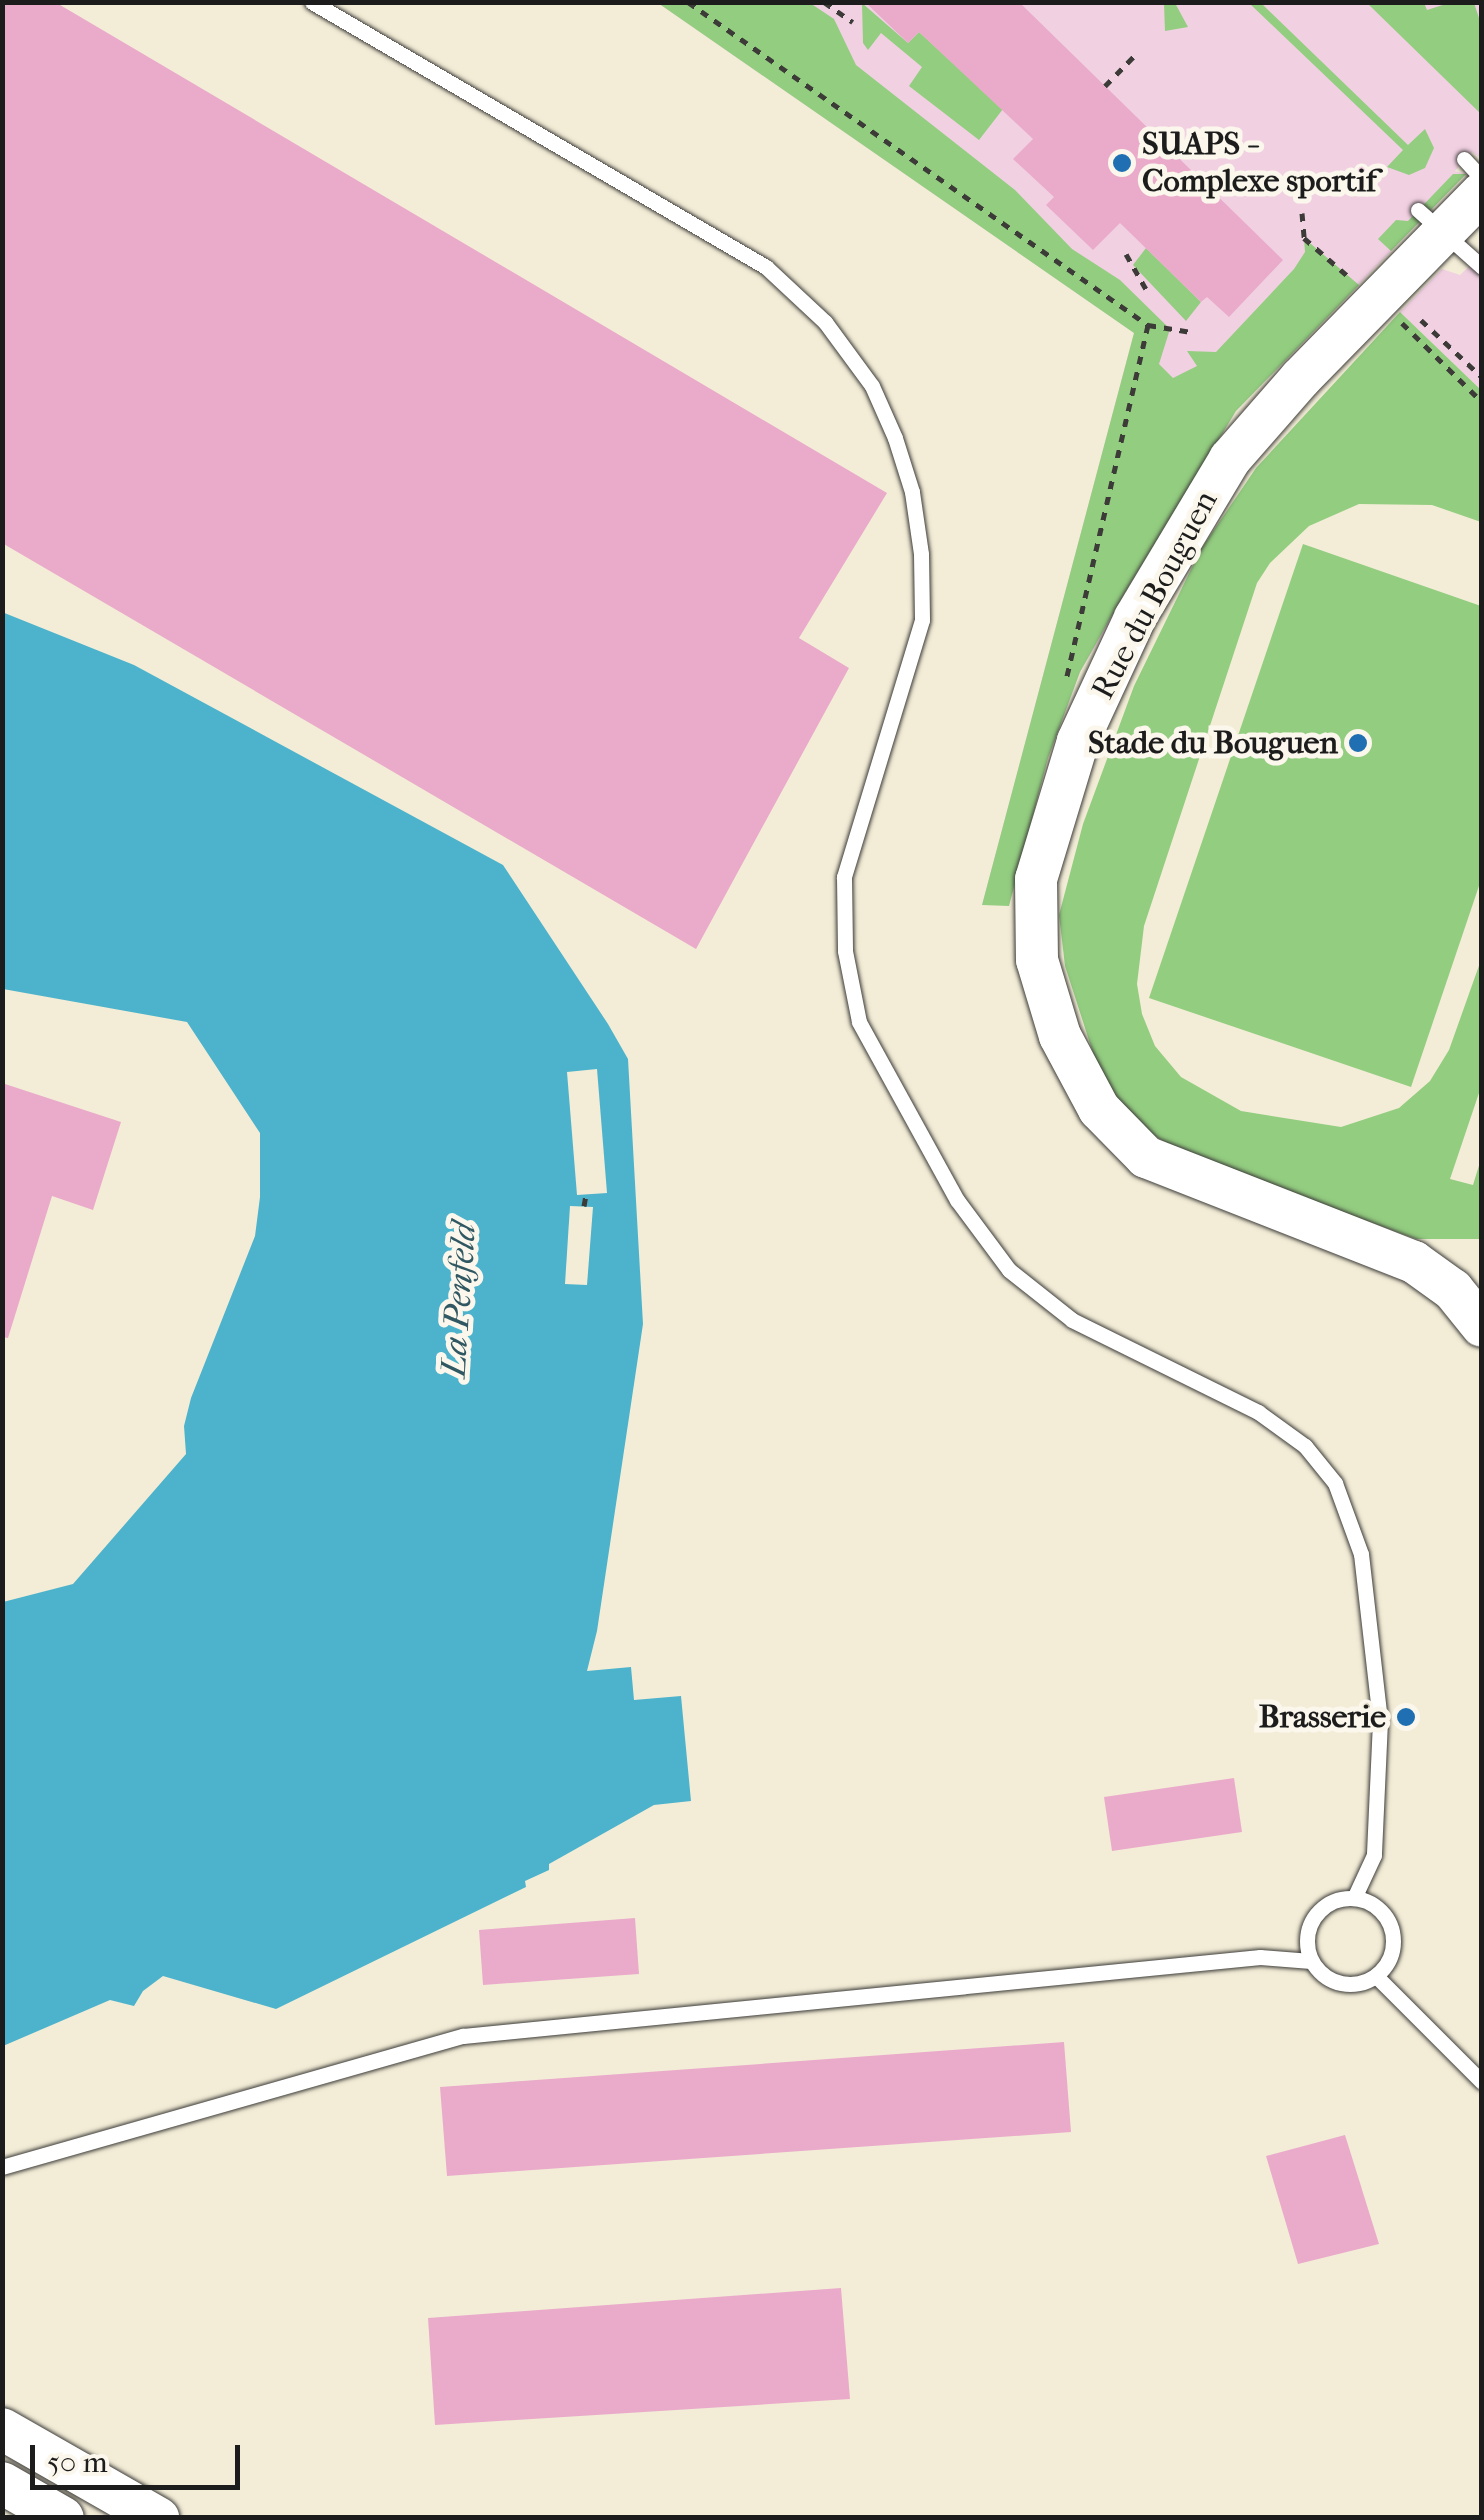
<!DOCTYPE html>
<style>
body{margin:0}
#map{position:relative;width:1484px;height:2520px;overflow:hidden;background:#f3edd7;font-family:"IM FELL French Canon",serif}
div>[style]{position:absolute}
.built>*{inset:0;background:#f1d0e2}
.green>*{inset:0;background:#93cd80}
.water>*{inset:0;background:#4db3cc}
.pier>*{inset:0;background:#f3edd7}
.building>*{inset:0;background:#eaabcb}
.path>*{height:5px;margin-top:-2.5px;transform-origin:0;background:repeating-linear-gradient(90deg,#3c3b38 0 8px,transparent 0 16px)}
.roads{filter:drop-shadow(0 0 2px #3c3b38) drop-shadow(0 0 2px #3c3b38)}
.lane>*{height:15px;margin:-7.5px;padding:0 7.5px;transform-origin:7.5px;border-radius:7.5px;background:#fff}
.lane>.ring{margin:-7.5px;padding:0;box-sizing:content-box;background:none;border:15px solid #fff;border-radius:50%}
.secondary>*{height:42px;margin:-21px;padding:0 21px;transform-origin:21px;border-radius:21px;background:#fff}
.dots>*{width:28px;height:28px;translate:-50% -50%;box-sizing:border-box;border:5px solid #fbf7ec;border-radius:50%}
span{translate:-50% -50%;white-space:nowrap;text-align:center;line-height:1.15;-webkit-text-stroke:10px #fbf7ec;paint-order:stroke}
.poi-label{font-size:32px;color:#1c1c1c;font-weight:700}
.left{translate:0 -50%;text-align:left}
.right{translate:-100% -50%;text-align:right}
.street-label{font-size:32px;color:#1c1c1c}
.water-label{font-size:35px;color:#305862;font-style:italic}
.frame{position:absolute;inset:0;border:5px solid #1c1c1c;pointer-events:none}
.scale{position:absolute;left:30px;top:2445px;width:210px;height:45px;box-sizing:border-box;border:5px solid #1c1c1c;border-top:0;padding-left:12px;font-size:30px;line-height:35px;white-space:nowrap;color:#1c1c1c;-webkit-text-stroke:8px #fbf7ec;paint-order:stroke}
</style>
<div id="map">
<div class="built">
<div style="clip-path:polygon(658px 3px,1481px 3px,1481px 158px,1472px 152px,1455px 171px,1466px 174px,1236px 411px,1080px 672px,1048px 758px,982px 905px,1134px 333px)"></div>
<div style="clip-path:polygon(1481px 255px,1481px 390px,1400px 312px,1442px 269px,1460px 275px)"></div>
</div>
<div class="green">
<div style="clip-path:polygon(658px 3px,810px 3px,834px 19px,856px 65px,1015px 190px,1072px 249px,1120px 280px,1170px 329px,1159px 364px,1173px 378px,1197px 366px,1187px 351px,1216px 352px,1294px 269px,1305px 252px,1304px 238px,1359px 285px,1236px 411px,1124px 594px,1080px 672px,1048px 758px,1009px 906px,982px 905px,1134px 333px)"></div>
<div style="clip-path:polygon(862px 3px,908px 43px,919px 32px,1003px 109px,979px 140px,909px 86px,922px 67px,881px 33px,868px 50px,863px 43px)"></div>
<div style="clip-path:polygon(1164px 3px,1175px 3px,1188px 27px,1165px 31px)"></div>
<div style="clip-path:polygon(1249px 3px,1261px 3px,1408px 145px,1425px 129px,1434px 148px,1425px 168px,1409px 175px,1387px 167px,1403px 150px)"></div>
<div style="clip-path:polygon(1367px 3px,1424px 3px,1427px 10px,1449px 3px,1474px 3px,1481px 24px,1481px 114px)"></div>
<div style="clip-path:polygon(1453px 174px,1466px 174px,1391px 251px,1378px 239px,1396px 220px,1408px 221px)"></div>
<div style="clip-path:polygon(1146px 248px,1201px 302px,1186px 321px,1133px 265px)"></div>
<div style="clip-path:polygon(1400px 312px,1481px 390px,1481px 522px,1432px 505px,1359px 504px,1309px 526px,1270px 563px,1257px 583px,1144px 926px,1137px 984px,1142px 1014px,1155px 1046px,1181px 1077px,1241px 1111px,1341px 1127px,1399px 1108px,1430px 1081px,1449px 1050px,1481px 960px,1481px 1087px,1450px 1179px,1473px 1185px,1481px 1159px,1481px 1239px,1416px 1239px,1181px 1152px,1144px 1129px,1107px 1089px,1096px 1062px,1065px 966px,1059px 915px,1083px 824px,1134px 686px,1201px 549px,1256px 468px)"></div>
<div style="clip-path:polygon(1303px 544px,1481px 606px,1481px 880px,1411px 1087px,1149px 998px)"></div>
</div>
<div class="water">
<div style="clip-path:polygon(2px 612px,134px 665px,503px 865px,608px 1024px,628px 1059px,643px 1324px,597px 1631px,587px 1671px,631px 1667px,634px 1700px,681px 1696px,691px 1801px,654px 1805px,549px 1864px,549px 1870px,525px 1881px,526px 1887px,276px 2009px,163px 1976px,143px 1991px,134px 2006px,110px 2000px,3px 2046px,3px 1602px,73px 1584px,186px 1454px,184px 1426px,191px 1398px,255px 1236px,260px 1197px,260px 1133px,187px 1022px,3px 989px)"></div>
</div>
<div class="pier">
<div style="clip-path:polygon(597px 1069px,607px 1193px,577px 1195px,567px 1072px)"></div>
<div style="clip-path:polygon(570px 1206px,593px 1207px,587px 1285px,565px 1284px)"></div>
</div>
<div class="building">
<div style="clip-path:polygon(2px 2px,55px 2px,887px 493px,799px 638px,849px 668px,696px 949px,2px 543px)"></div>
<div style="clip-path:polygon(865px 2px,1019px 2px,1283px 260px,1229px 317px,1207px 297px,1201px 302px,1120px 223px,1093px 250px,1046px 205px,1054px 197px,1013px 159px,1033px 139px,919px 32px,908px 43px)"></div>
<div style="clip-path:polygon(2px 1083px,121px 1122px,93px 1210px,52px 1196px,8px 1338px,2px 1337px)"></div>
<div style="clip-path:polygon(1234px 1778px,1242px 1832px,1112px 1851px,1104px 1797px)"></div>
<div style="clip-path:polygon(635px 1918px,639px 1974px,483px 1985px,479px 1930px)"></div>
<div style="clip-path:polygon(1064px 2042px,1071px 2132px,447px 2176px,440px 2087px)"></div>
<div style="clip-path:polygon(1345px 2135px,1379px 2244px,1298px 2264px,1266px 2156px)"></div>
<div style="clip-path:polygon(841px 2288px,850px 2399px,435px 2425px,428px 2318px)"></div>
</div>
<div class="path">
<div style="left:688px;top:2px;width:562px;rotate:35.08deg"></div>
<div style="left:1148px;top:325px;width:361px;rotate:103deg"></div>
<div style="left:824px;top:2px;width:35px;rotate:35deg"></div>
<div style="left:1105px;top:86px;width:45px;rotate:-45.9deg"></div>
<div style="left:1302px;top:213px;width:25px;rotate:85deg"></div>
<div style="left:1304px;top:238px;width:60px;rotate:40.9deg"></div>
<div style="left:1126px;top:254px;width:40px;rotate:60.3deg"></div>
<div style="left:1421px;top:320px;width:83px;rotate:43.1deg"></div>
<div style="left:1402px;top:323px;width:112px;rotate:44.6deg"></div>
<div style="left:1148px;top:325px;width:44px;rotate:9.2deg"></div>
<div style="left:584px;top:1206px;width:11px;rotate:-80deg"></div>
</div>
<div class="roads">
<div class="lane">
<div style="left:312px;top:2px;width:526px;rotate:30.27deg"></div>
<div style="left:766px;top:267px;width:81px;rotate:43deg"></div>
<div style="left:825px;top:322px;width:79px;rotate:53.7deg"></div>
<div style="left:872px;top:386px;width:57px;rotate:66.1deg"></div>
<div style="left:895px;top:438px;width:57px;rotate:72.5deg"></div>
<div style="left:912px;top:492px;width:63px;rotate:81.7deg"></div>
<div style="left:921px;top:554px;width:66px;rotate:89.1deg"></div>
<div style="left:922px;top:620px;width:269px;rotate:106.9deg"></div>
<div style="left:844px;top:877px;width:74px;rotate:89.2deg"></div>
<div style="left:845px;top:951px;width:72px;rotate:78.8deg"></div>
<div style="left:859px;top:1022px;width:203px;rotate:61.2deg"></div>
<div style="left:957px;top:1200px;width:87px;rotate:53.4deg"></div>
<div style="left:1009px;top:1270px;width:80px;rotate:38.4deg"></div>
<div style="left:1072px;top:1320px;width:208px;rotate:26.3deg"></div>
<div style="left:1258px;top:1412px;width:58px;rotate:35.9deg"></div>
<div style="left:1305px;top:1446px;width:48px;rotate:51deg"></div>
<div style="left:1335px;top:1483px;width:76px;rotate:69.9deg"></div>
<div style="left:1361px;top:1554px;width:168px;rotate:83.5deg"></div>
<div style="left:1380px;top:1721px;width:134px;rotate:92.6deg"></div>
<div style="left:1374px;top:1855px;width:47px;rotate:114.9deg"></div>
<div style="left:1464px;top:159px;width:26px;rotate:47deg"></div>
<div style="left:1418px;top:210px;width:86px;rotate:41.7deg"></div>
<div class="ring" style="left:1307px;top:1898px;width:71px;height:71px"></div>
<div style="left:1377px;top:1977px;width:148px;rotate:45deg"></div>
<div style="left:2px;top:2167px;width:479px;rotate:-15.9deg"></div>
<div style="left:463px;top:2036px;width:801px;rotate:-5.66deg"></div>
<div style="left:1260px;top:1957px;width:51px;rotate:4.5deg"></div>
</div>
<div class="secondary">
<div style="left:1482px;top:193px;width:260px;rotate:134.4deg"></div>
<div style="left:1300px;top:379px;width:106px;rotate:131.2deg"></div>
<div style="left:1230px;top:459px;width:185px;rotate:120.9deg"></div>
<div style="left:1135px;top:618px;width:136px;rotate:114.9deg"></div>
<div style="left:1078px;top:741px;width:144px;rotate:106.9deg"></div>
<div style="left:1036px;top:879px;width:81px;rotate:89.3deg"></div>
<div style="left:1037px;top:960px;width:79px;rotate:73.2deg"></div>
<div style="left:1060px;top:1036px;width:83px;rotate:61.9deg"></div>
<div style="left:1099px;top:1109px;width:67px;rotate:45.6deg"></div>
<div style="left:1146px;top:1157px;width:288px;rotate:21.4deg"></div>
<div style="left:1414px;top:1262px;width:48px;rotate:35.7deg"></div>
<div style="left:1453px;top:1290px;width:46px;rotate:51.1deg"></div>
<div style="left:2px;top:2429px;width:180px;rotate:29.7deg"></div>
<div style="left:2px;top:2483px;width:70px;rotate:29.8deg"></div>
</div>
</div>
<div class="dots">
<div style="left:1122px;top:163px;background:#1f6fb2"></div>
<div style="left:1358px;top:743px;background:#1f6fb2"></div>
<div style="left:1406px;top:1717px;background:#1f6fb2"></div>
</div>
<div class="poi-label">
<span class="left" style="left:1142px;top:163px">SUAPS -<br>Complexe sportif</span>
<span class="right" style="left:1338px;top:743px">Stade du Bouguen</span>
<span class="right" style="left:1386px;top:1717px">Brasserie</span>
</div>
<div class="street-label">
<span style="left:1155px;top:595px;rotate:-62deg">Rue du Bouguen</span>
</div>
<div class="water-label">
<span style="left:459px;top:1300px;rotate:-86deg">La Penfeld</span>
</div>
<div class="frame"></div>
<div class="scale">50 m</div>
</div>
